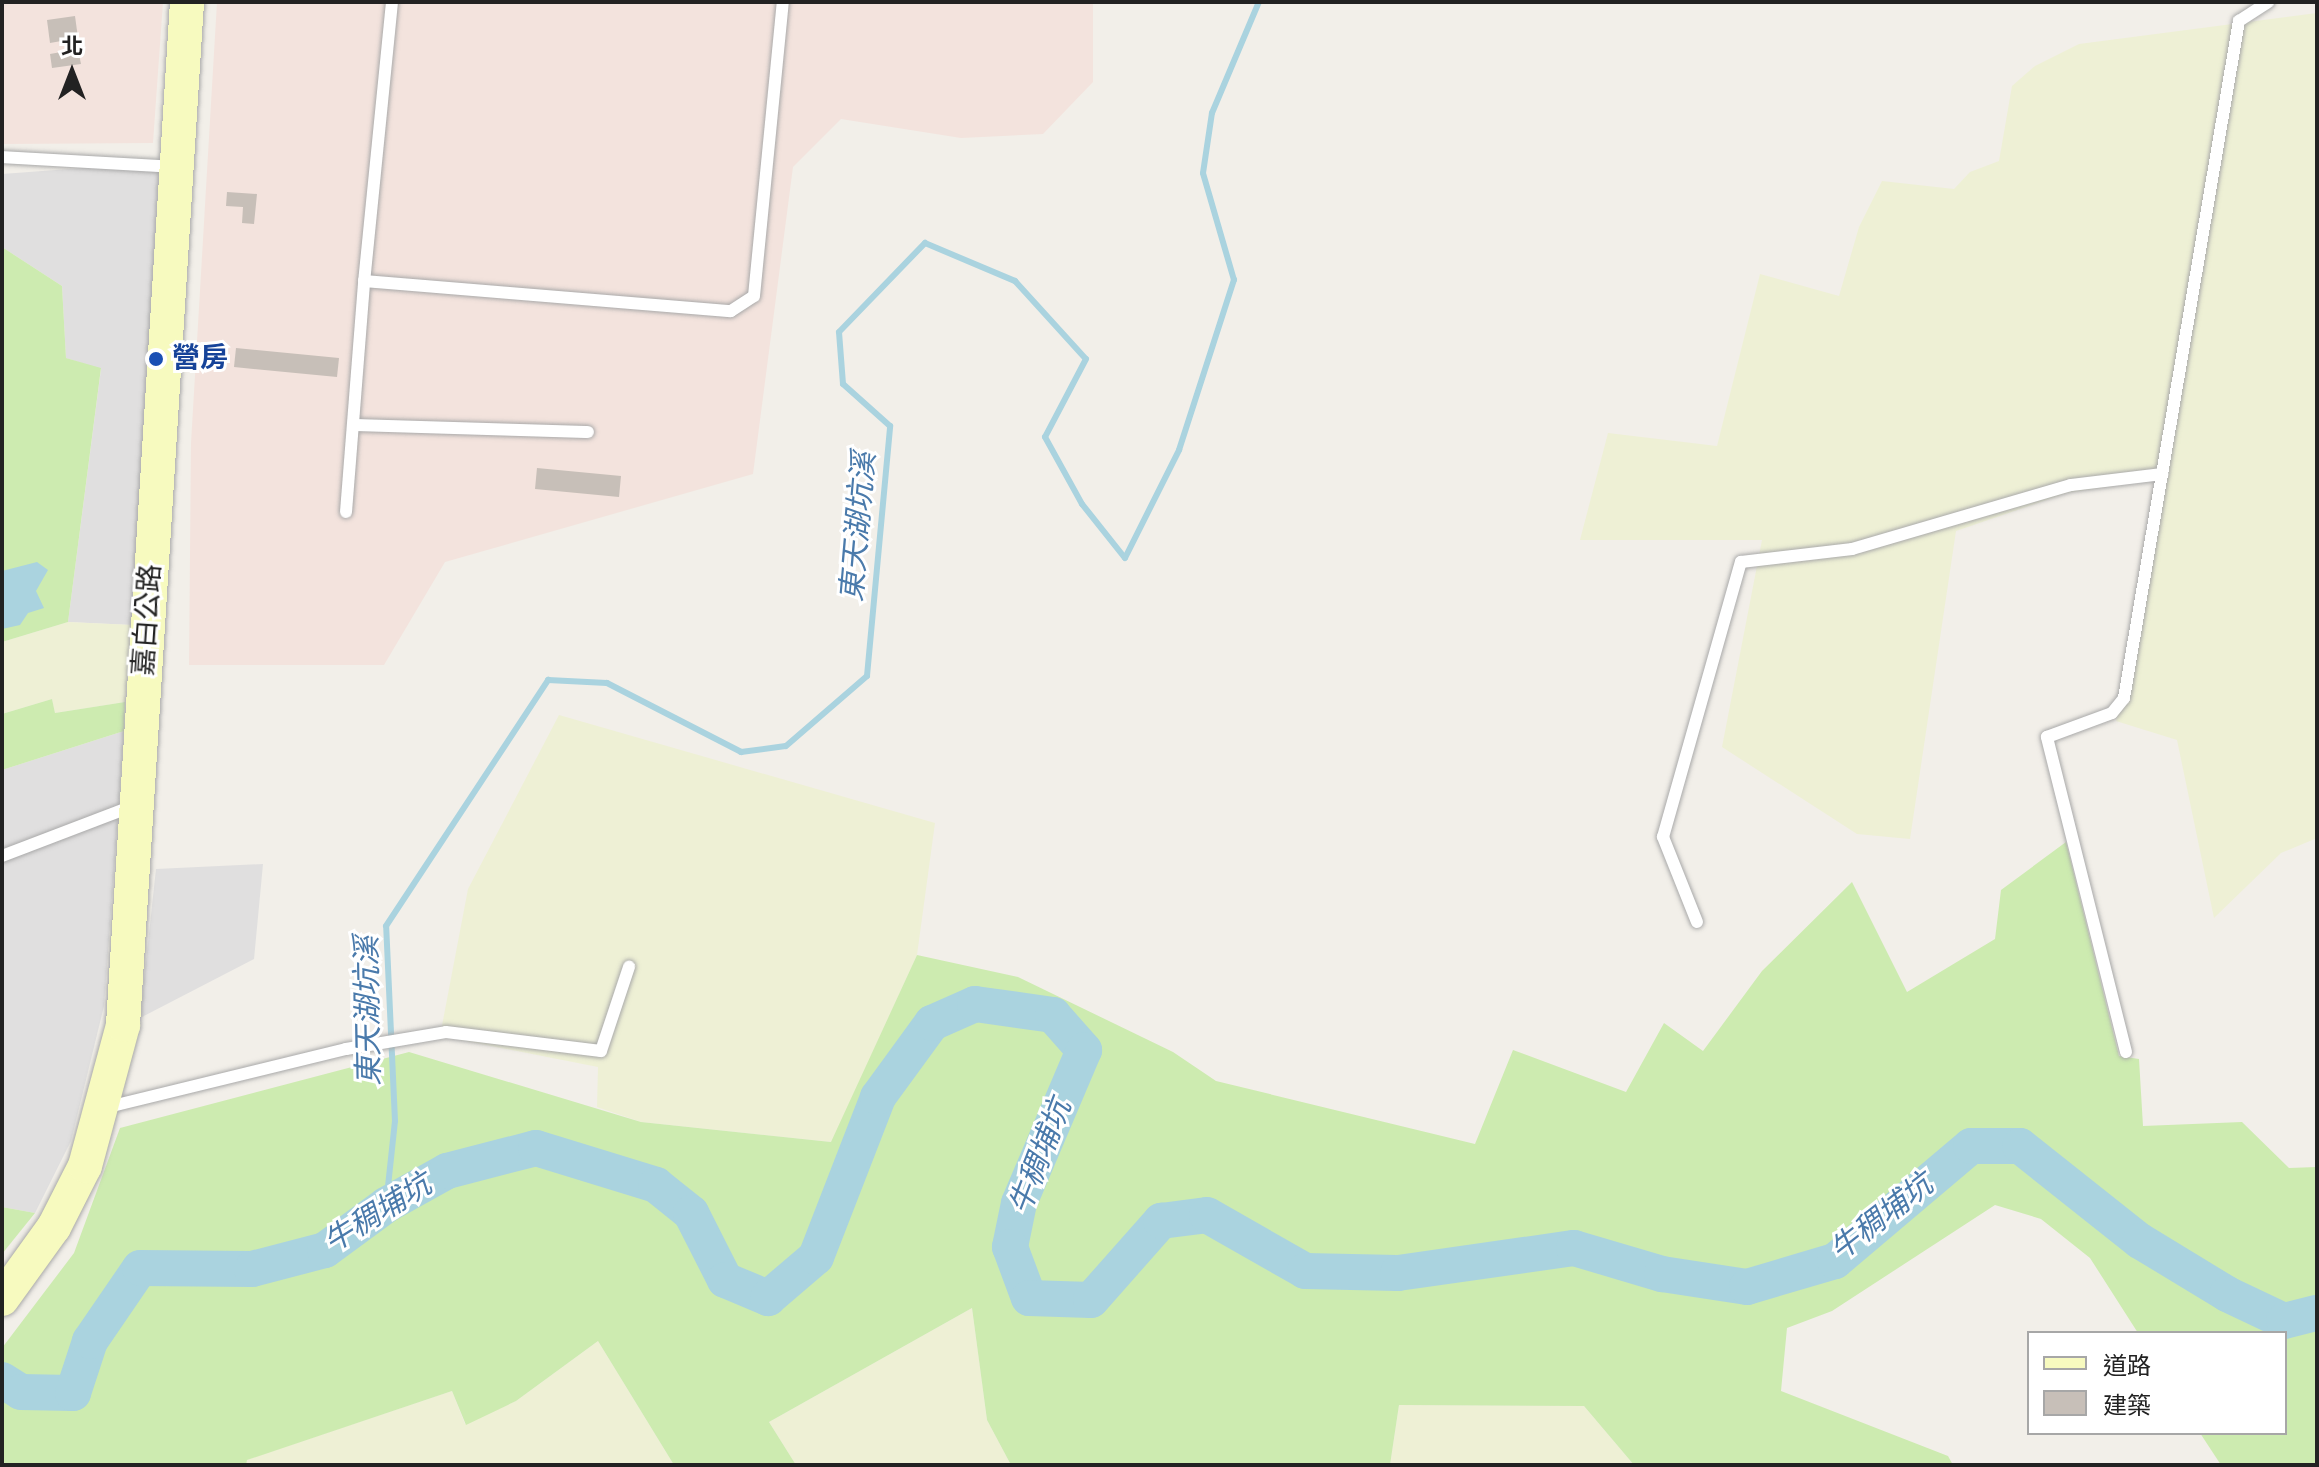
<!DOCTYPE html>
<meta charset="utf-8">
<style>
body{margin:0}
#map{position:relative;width:2319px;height:1467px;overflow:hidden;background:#f2efe9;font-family:"Sofia Sans Condensed","Noto Sans TC",sans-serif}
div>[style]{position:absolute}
.residential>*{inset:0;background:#e0dfdf}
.military>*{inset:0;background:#f3e3dd}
.farmland>*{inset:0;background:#eef0d5}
.grass>*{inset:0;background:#cdebb0}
.water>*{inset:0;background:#aad3df}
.stream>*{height:6px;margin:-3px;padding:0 3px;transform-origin:3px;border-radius:3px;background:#aad3df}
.river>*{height:36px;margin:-18px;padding:0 18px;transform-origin:18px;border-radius:18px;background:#aad3df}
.building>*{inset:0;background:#c7bfb8}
.roads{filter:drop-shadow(0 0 2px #a9a9a9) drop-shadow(0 0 2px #a9a9a9)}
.service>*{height:12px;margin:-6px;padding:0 6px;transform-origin:6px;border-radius:6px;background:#fff}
.secondary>*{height:34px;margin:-17px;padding:0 17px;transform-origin:17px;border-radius:17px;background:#f7fabf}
.dots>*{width:22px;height:22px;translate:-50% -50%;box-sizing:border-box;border:4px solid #fff;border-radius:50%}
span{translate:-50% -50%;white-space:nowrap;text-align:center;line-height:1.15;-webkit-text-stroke:6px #fff;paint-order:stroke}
.transit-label{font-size:28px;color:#164399;font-weight:700}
.left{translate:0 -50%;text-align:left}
.street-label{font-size:28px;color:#222}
.water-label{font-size:30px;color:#4a7aab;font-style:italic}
.frame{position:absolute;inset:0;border:4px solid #222;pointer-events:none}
.legend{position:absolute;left:2027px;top:1331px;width:260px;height:104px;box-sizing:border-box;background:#fff;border:2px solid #a7a7a7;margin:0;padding:10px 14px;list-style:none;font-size:24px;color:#222}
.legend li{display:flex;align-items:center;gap:16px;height:40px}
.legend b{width:40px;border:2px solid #a7a7a7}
.north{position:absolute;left:32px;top:32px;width:80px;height:80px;-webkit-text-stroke:6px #fff;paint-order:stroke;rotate:0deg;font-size:22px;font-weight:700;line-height:32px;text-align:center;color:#222}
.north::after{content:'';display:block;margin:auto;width:28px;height:36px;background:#222;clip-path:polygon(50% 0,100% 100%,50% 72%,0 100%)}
</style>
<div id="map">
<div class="residential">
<div style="clip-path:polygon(123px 165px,159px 171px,145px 493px,132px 625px,68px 622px,101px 369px,66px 358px,62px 286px,2px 247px,2px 174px)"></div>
<div style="clip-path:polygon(124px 731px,104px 1006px,71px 1141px,35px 1213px,2px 1207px,2px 770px)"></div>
<div style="clip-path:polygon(263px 864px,254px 959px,140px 1018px,156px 869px)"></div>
</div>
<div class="military">
<div style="clip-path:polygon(2px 2px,163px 2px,153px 143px,2px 144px)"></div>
<div style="clip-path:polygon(217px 2px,1093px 2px,1093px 82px,1043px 134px,961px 138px,841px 119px,793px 167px,753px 474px,445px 562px,384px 665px,189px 665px,191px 443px)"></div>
</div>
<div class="farmland">
<div style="clip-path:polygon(2317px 13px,2317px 838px,2281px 853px,2214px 918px,2177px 740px,2116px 721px,2159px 479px,2067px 493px,1956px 531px,1910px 839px,1857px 834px,1722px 747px,1762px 540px,1580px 540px,1608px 433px,1717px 446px,1760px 274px,1839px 296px,1859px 227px,1882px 181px,1954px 189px,1970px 172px,1999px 161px,2012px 86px,2035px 66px,2079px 44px)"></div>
<div style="clip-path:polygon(68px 622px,132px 625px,125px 702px,55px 713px,52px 699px,2px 714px,2px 642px)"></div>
<div style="clip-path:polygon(559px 715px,935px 823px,917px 955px,832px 1142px,641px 1122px,597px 1107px,598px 1067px,440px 1036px,468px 889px)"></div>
<div style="clip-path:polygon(972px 1308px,987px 1420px,1011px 1465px,796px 1465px,769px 1422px)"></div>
<div style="clip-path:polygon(598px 1341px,674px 1465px,246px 1465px,246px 1460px,452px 1391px,465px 1424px,516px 1401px)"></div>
<div style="clip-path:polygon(1399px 1405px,1584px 1406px,1634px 1465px,1390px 1465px)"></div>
</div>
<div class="grass">
<div style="clip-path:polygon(2px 247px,62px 286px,66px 358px,101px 368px,68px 622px,2px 642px)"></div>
<div style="clip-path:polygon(52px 699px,55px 713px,125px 702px,124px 731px,2px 770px,2px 714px)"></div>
<div style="clip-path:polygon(2066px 842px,2119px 1056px,2139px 1059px,2143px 1126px,2242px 1122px,2289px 1168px,2317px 1167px,2317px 1465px,2221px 1465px,2200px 1433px,2285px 1433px,2285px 1333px,2138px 1333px,2090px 1258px,2041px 1219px,1995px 1205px,1832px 1311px,1787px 1328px,1781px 1391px,1948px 1456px,1953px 1465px,1634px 1465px,1584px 1406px,1399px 1405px,1390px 1465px,1011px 1465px,987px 1420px,972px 1308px,769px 1422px,796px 1465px,674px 1465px,598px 1341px,516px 1401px,466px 1425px,452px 1391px,247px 1460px,246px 1465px,2px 1465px,2px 1348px,74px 1253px,120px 1128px,409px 1052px,641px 1122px,831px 1142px,917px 955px,1018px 977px,1173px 1052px,1216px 1081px,1475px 1144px,1513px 1050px,1626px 1092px,1664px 1023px,1703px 1051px,1762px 971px,1852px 882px,1907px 992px,1995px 939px,2001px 890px)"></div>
<div style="clip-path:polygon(2px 1207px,35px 1213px,2px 1254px)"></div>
</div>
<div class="water">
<div style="clip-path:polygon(37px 562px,48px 570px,36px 591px,44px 608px,28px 613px,20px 625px,2px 629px,2px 571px)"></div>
</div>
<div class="stream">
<div style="left:386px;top:1205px;width:84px;rotate:-83.9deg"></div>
<div style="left:395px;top:1121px;width:195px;rotate:-92.6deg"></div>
<div style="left:386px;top:926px;width:295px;rotate:-56.6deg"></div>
<div style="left:548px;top:680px;width:59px;rotate:2.9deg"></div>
<div style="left:607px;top:683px;width:151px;rotate:27.2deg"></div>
<div style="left:741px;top:752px;width:45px;rotate:-7.6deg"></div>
<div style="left:786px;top:746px;width:107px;rotate:-40.8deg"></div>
<div style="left:867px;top:676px;width:251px;rotate:-84.7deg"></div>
<div style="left:890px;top:426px;width:63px;rotate:-138.2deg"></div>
<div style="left:843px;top:384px;width:52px;rotate:-94.4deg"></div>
<div style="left:839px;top:332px;width:124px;rotate:-46deg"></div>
<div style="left:925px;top:243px;width:98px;rotate:22.9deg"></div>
<div style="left:1015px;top:281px;width:105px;rotate:47.7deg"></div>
<div style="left:1086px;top:359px;width:88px;rotate:117.7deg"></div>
<div style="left:1045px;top:437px;width:77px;rotate:61.1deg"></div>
<div style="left:1082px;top:504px;width:69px;rotate:51.5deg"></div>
<div style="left:1125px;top:558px;width:121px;rotate:-63.4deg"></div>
<div style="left:1179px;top:450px;width:179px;rotate:-72.1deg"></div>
<div style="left:1234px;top:280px;width:111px;rotate:-106.2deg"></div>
<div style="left:1203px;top:173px;width:61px;rotate:-81.5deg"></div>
<div style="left:1212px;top:113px;width:121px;rotate:-67.1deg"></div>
</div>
<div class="river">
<div style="left:2px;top:1380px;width:22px;rotate:32deg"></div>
<div style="left:21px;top:1392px;width:52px;rotate:1.1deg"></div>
<div style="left:73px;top:1393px;width:55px;rotate:-71.9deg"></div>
<div style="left:90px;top:1341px;width:88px;rotate:-55.6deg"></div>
<div style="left:140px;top:1268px;width:112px;rotate:0.5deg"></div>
<div style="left:252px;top:1269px;width:75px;rotate:-14.6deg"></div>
<div style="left:325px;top:1250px;width:76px;rotate:-36.4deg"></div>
<div style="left:386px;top:1205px;width:70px;rotate:-29.1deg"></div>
<div style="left:447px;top:1171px;width:92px;rotate:-14.5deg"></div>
<div style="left:536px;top:1148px;width:126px;rotate:17.1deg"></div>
<div style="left:656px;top:1185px;width:45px;rotate:38.7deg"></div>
<div style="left:691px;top:1213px;width:75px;rotate:63.1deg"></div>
<div style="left:725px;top:1280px;width:47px;rotate:22.7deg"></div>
<div style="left:768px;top:1298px;width:63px;rotate:-40.5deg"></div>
<div style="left:816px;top:1257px;width:172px;rotate:-68.8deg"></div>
<div style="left:878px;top:1097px;width:92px;rotate:-53.9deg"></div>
<div style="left:932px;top:1023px;width:47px;rotate:-23.8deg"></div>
<div style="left:975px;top:1004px;width:79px;rotate:8deg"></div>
<div style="left:1053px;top:1015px;width:47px;rotate:48.5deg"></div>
<div style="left:1084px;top:1050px;width:166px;rotate:113deg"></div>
<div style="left:1019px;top:1203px;width:45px;rotate:101.6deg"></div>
<div style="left:1010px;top:1247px;width:54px;rotate:69.6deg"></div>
<div style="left:1029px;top:1298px;width:62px;rotate:1.8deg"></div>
<div style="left:1091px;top:1300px;width:106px;rotate:-48.5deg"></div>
<div style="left:1161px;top:1221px;width:46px;rotate:-7.4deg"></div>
<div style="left:1207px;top:1215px;width:113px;rotate:29.7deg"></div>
<div style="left:1305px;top:1271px;width:93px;rotate:1.2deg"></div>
<div style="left:1398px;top:1273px;width:178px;rotate:-8.1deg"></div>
<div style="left:1574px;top:1248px;width:92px;rotate:16.5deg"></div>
<div style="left:1662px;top:1274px;width:86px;rotate:8.7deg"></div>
<div style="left:1747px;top:1287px;width:92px;rotate:-16.5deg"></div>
<div style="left:1835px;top:1261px;width:178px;rotate:-40.2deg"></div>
<div style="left:1971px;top:1146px;width:49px"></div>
<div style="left:2020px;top:1146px;width:153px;rotate:38.4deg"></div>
<div style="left:2140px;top:1241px;width:102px;rotate:31.3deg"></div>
<div style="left:2227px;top:1294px;width:63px;rotate:25.3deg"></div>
<div style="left:2284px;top:1321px;width:34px;rotate:-14deg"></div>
</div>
<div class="building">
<div style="clip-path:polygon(75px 16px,78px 38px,50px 43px,47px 20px)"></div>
<div style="clip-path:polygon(78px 49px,81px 64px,52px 68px,50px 54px)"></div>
<div style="clip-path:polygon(227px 192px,257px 194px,254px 224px,242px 223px,243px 207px,226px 206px)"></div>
<div style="clip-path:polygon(236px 348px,339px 358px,337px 377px,234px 367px)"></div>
<div style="clip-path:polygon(537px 468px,621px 476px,619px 497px,535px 489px)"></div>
</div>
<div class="roads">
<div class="service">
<div style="left:392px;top:2px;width:280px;rotate:95.7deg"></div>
<div style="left:364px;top:281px;width:368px;rotate:4.7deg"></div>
<div style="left:731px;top:311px;width:27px;rotate:-33deg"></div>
<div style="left:754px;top:296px;width:295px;rotate:-84.4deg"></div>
<div style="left:2px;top:157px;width:173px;rotate:3.3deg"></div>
<div style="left:353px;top:425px;width:235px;rotate:1.7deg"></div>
<div style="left:346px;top:512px;width:232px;rotate:-85.5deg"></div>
<div style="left:2px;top:856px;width:140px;rotate:-20.9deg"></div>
<div style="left:1697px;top:922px;width:92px;rotate:-111.8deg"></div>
<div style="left:1663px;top:837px;width:286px;rotate:-74.2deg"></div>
<div style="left:1741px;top:562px;width:112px;rotate:-6.7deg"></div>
<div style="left:1852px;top:549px;width:228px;rotate:-16.3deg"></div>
<div style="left:2071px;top:485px;width:92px;rotate:-6.9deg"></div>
<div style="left:2126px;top:1052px;width:325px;rotate:-104.1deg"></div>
<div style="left:2047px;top:737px;width:69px;rotate:-20.3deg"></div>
<div style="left:2112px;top:713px;width:19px;rotate:-51deg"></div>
<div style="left:2124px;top:698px;width:687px;rotate:-80.36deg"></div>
<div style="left:2239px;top:21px;width:35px;rotate:-33deg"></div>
<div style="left:104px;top:1108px;width:249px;rotate:-13.7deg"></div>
<div style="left:346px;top:1049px;width:101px;rotate:-9.6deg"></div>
<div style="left:446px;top:1032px;width:156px;rotate:7deg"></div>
<div style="left:601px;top:1051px;width:89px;rotate:-71.6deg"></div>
</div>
<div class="secondary">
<div style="left:2px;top:1299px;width:89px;rotate:-54.2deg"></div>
<div style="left:54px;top:1227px;width:68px;rotate:-63.1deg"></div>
<div style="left:85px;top:1166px;width:146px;rotate:-74.9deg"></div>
<div style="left:123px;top:1025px;width:1025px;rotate:-86.42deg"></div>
</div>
</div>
<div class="dots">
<div style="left:156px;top:359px;background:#1a4fb4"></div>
</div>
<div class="transit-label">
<span class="left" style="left:172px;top:359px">營房</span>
</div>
<div class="street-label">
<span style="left:148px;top:620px;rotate:-86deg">嘉白公路</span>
</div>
<div class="water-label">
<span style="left:859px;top:527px;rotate:-85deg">東天湖坑溪</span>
<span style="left:369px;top:1011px;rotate:-91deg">東天湖坑溪</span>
<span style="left:1041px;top:1157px;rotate:-69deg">牛稠埔坑</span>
<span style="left:378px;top:1214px;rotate:-32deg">牛稠埔坑</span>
<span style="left:1882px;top:1218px;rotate:-38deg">牛稠埔坑</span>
</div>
<div class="frame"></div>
<ul class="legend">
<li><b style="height:10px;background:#f7fabf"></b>道路</li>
<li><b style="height:22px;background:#c7bfb8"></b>建築</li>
</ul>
<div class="north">北</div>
</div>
